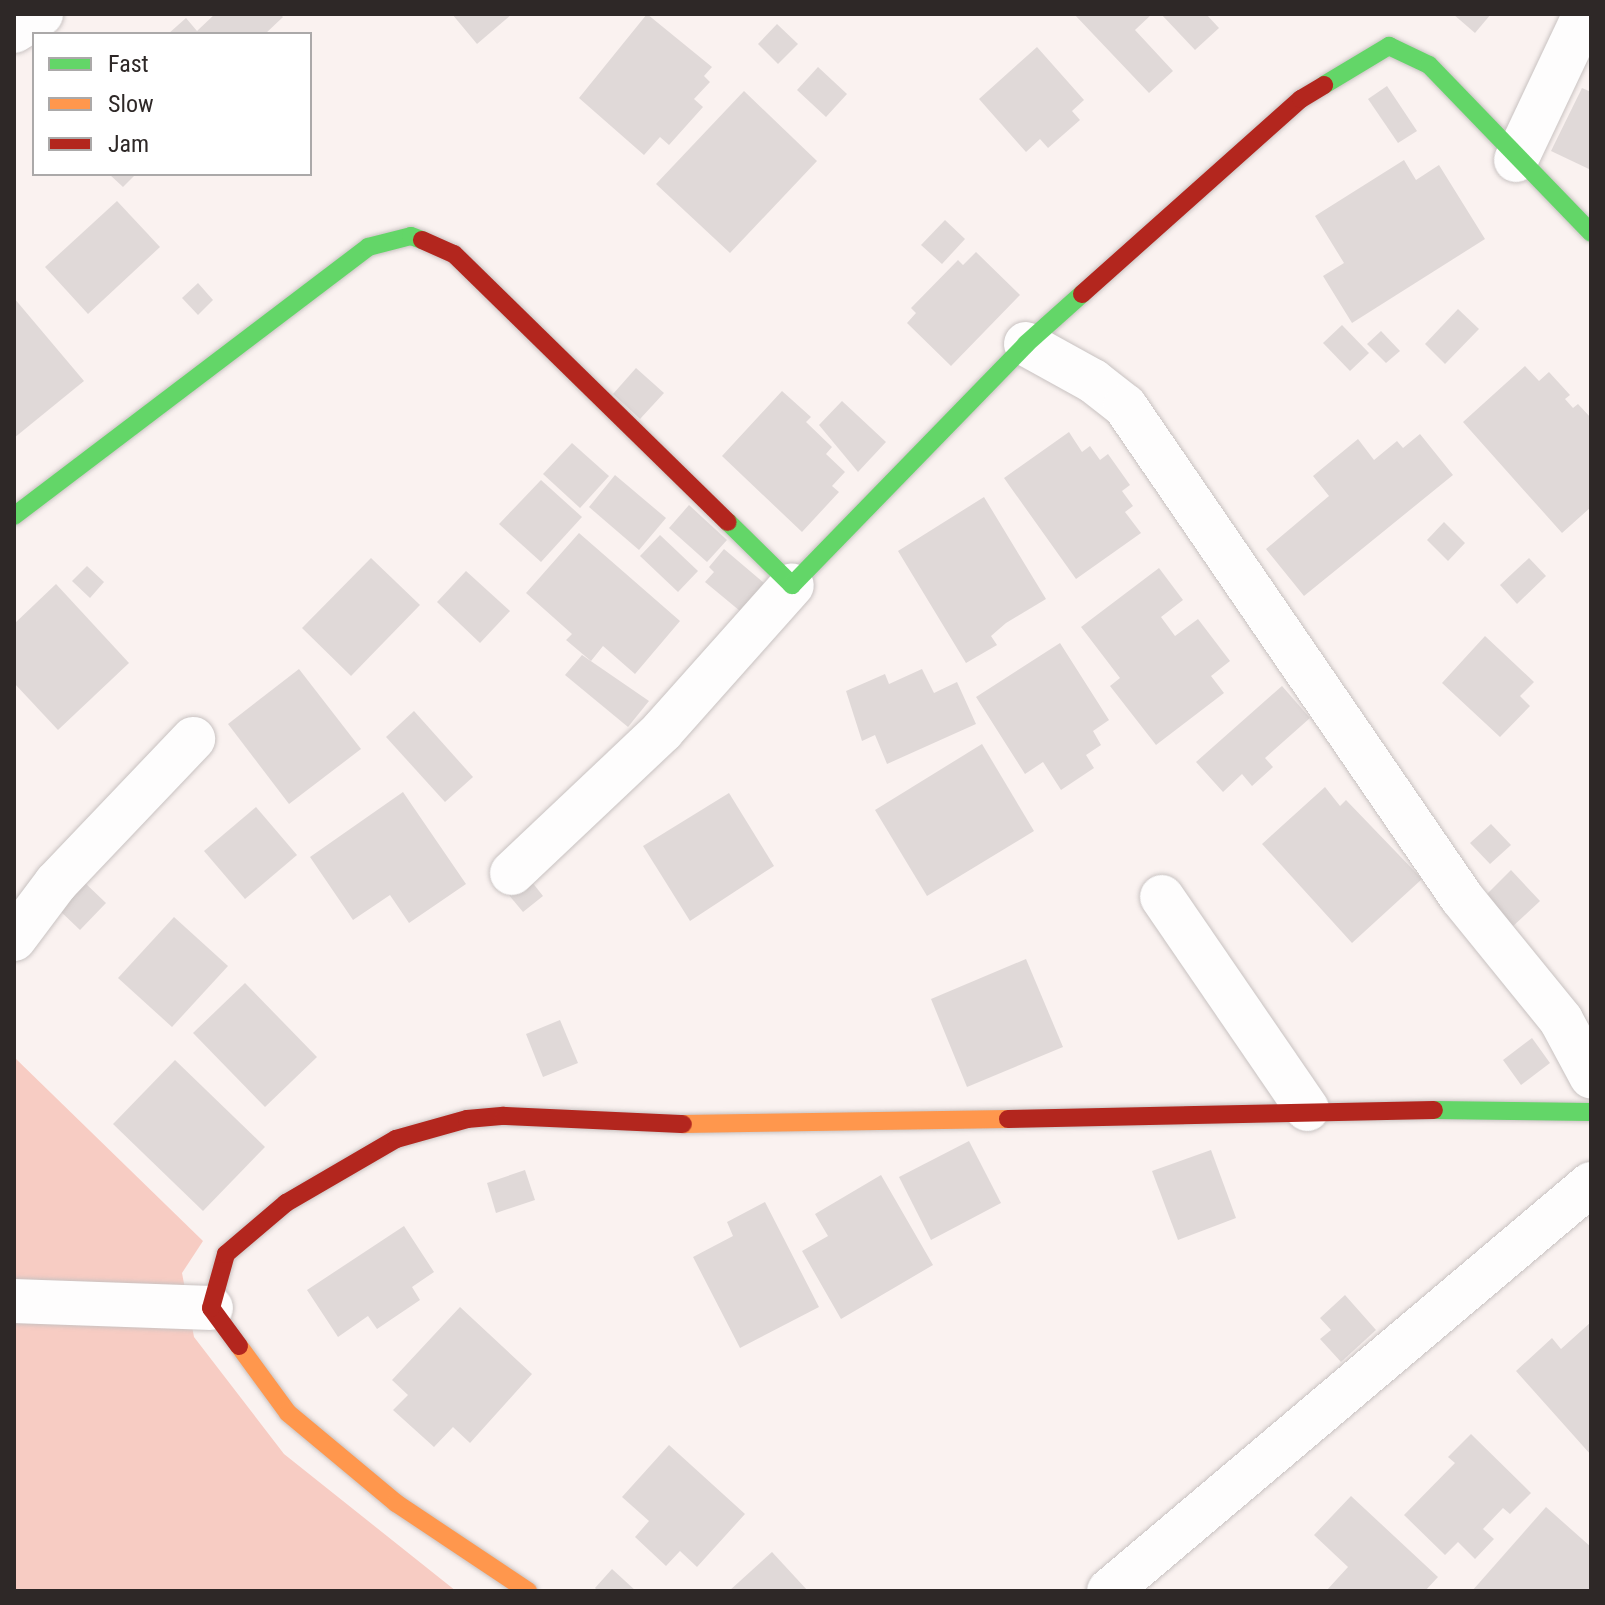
<!DOCTYPE html>
<style>
body{margin:0}
#map{position:relative;width:1605px;height:1605px;overflow:hidden;background:#faf2f0;font-family:"Roboto Condensed",sans-serif}
div>[style]{position:absolute}
.green>*{inset:0;background:#f7ccc3}
.building>*{inset:0;background:#e0d9d8}
.roads{filter:drop-shadow(0 0 2px #c8c2c1) drop-shadow(0 0 2px #c8c2c1)}
.street>*{height:44px;margin:-22px;padding:0 22px;transform-origin:22px;border-radius:22px;background:#fefdfd}
.fast>*{height:18px;margin:-9px;padding:0 9px;transform-origin:9px;border-radius:9px;background:#63d668}
.slow>*{height:18px;margin:-9px;padding:0 9px;transform-origin:9px;border-radius:9px;background:#ff974d}
.jam>*{height:18px;margin:-9px;padding:0 9px;transform-origin:9px;border-radius:9px;background:#b3261e}
span{translate:-50% -50%;white-space:nowrap;text-align:center;line-height:1.15;-webkit-text-stroke:7px #fff;paint-order:stroke}
.frame{position:absolute;inset:0;border:16px solid #2e2827;pointer-events:none}
.legend{position:absolute;left:32px;top:32px;width:280px;height:144px;box-sizing:border-box;background:#fff;border:2px solid #aba9a9;margin:0;padding:10px 14px;list-style:none;font-size:24px;color:#2e2827}
.legend li{display:flex;align-items:center;gap:16px;height:40px}
.legend b{width:40px;border:2px solid #aba9a9}
</style>
<div id="map">
<div class="green">
<div style="clip-path:polygon(14px 1057px,203px 1241px,182px 1273px,194px 1337px,284px 1454px,456px 1591px,14px 1591px)"></div>
</div>
<div class="building">
<div style="clip-path:polygon(215px 14px,280px 14px,283px 17px,265px 34px,168px 34px,186px 18px,197px 31px)"></div>
<div style="clip-path:polygon(452px 14px,512px 14px,477px 44px)"></div>
<div style="clip-path:polygon(647px 14px,712px 67px,704px 76px,710px 82px,694px 99px,703px 107px,669px 145px,660px 137px,644px 155px,579px 98px)"></div>
<div style="clip-path:polygon(1074px 14px,1152px 14px,1135px 30px,1173px 71px,1149px 93px)"></div>
<div style="clip-path:polygon(1161px 14px,1206px 14px,1219px 28px,1195px 50px)"></div>
<div style="clip-path:polygon(1453px 14px,1491px 14px,1475px 33px)"></div>
<div style="clip-path:polygon(777px 24px,798px 44px,778px 64px,758px 44px)"></div>
<div style="clip-path:polygon(1037px 47px,1084px 100px,1072px 111px,1080px 120px,1048px 148px,1040px 139px,1026px 152px,979px 99px)"></div>
<div style="clip-path:polygon(818px 67px,847px 94px,826px 117px,797px 90px)"></div>
<div style="clip-path:polygon(1387px 86px,1417px 131px,1398px 143px,1368px 99px)"></div>
<div style="clip-path:polygon(1582px 88px,1591px 92px,1591px 170px,1551px 151px)"></div>
<div style="clip-path:polygon(744px 91px,817px 161px,730px 253px,656px 184px)"></div>
<div style="clip-path:polygon(1404px 160px,1416px 180px,1439px 165px,1485px 239px,1352px 323px,1323px 276px,1344px 263px,1315px 216px)"></div>
<div style="clip-path:polygon(109px 174px,136px 174px,123px 187px)"></div>
<div style="clip-path:polygon(117px 201px,160px 247px,88px 314px,45px 267px)"></div>
<div style="clip-path:polygon(945px 220px,965px 239px,942px 264px,921px 245px)"></div>
<div style="clip-path:polygon(976px 252px,1020px 295px,951px 366px,907px 323px,916px 313px,911px 308px,958px 260px,963px 265px)"></div>
<div style="clip-path:polygon(198px 283px,213px 300px,198px 315px,182px 298px)"></div>
<div style="clip-path:polygon(14px 298px,84px 381px,14px 438px)"></div>
<div style="clip-path:polygon(1458px 309px,1479px 329px,1445px 364px,1425px 344px)"></div>
<div style="clip-path:polygon(1342px 325px,1369px 353px,1350px 371px,1323px 343px)"></div>
<div style="clip-path:polygon(1381px 331px,1400px 351px,1386px 363px,1367px 344px)"></div>
<div style="clip-path:polygon(1525px 366px,1539px 381px,1549px 372px,1570px 395px,1565px 399px,1573px 408px,1578px 404px,1591px 418px,1591px 507px,1562px 533px,1463px 422px)"></div>
<div style="clip-path:polygon(636px 368px,664px 393px,640px 419px,613px 394px)"></div>
<div style="clip-path:polygon(782px 391px,811px 417px,806px 422px,832px 447px,826px 454px,845px 472px,832px 486px,839px 492px,802px 532px,722px 456px)"></div>
<div style="clip-path:polygon(842px 401px,886px 442px,858px 472px,819px 425px)"></div>
<div style="clip-path:polygon(1069px 432px,1082px 452px,1090px 446px,1100px 460px,1108px 454px,1130px 485px,1122px 491px,1133px 506px,1125px 512px,1141px 533px,1076px 579px,1004px 478px)"></div>
<div style="clip-path:polygon(1420px 434px,1453px 475px,1304px 596px,1266px 549px,1329px 496px,1313px 476px,1358px 439px,1374px 460px,1397px 441px,1403px 448px)"></div>
<div style="clip-path:polygon(572px 443px,609px 476px,580px 508px,543px 474px)"></div>
<div style="clip-path:polygon(615px 475px,666px 518px,639px 550px,589px 507px)"></div>
<div style="clip-path:polygon(541px 480px,582px 517px,541px 562px,499px 524px)"></div>
<div style="clip-path:polygon(984px 497px,1046px 599px,1006px 623px,991px 636px,997px 645px,966px 663px,898px 551px)"></div>
<div style="clip-path:polygon(689px 505px,727px 540px,707px 562px,669px 528px)"></div>
<div style="clip-path:polygon(1444px 522px,1465px 543px,1448px 561px,1427px 540px)"></div>
<div style="clip-path:polygon(579px 533px,680px 621px,635px 674px,603px 646px,591px 661px,566px 640px,572px 634px,526px 593px)"></div>
<div style="clip-path:polygon(660px 535px,698px 571px,678px 592px,640px 556px)"></div>
<div style="clip-path:polygon(724px 549px,764px 583px,740px 611px,705px 582px,714px 572px,709px 567px)"></div>
<div style="clip-path:polygon(371px 558px,420px 605px,351px 676px,302px 628px)"></div>
<div style="clip-path:polygon(1529px 558px,1546px 576px,1517px 604px,1500px 585px)"></div>
<div style="clip-path:polygon(87px 566px,104px 582px,90px 598px,72px 581px)"></div>
<div style="clip-path:polygon(1159px 568px,1183px 600px,1161px 617px,1175px 636px,1198px 619px,1230px 661px,1211px 676px,1224px 693px,1156px 745px,1110px 686px,1120px 678px,1081px 627px)"></div>
<div style="clip-path:polygon(466px 571px,510px 611px,480px 643px,437px 602px)"></div>
<div style="clip-path:polygon(56px 584px,129px 663px,58px 730px,14px 683px,14px 624px)"></div>
<div style="clip-path:polygon(1485px 636px,1534px 682px,1520px 696px,1530px 706px,1500px 737px,1442px 683px)"></div>
<div style="clip-path:polygon(1060px 643px,1109px 720px,1093px 731px,1101px 745px,1086px 755px,1094px 768px,1061px 790px,1043px 762px,1025px 774px,976px 697px)"></div>
<div style="clip-path:polygon(582px 655px,649px 701px,628px 727px,565px 675px)"></div>
<div style="clip-path:polygon(299px 669px,361px 749px,289px 804px,228px 724px)"></div>
<div style="clip-path:polygon(922px 669px,934px 693px,957px 682px,976px 724px,887px 764px,875px 735px,862px 741px,846px 691px,885px 674px,889px 684px)"></div>
<div style="clip-path:polygon(1282px 686px,1310px 718px,1265px 758px,1273px 767px,1252px 786px,1242px 774px,1223px 792px,1196px 762px)"></div>
<div style="clip-path:polygon(414px 711px,473px 777px,445px 802px,386px 737px)"></div>
<div style="clip-path:polygon(982px 744px,1034px 831px,927px 896px,875px 810px)"></div>
<div style="clip-path:polygon(1325px 787px,1340px 806px,1346px 800px,1422px 879px,1352px 943px,1262px 844px)"></div>
<div style="clip-path:polygon(403px 792px,466px 884px,409px 923px,390px 895px,353px 920px,310px 857px)"></div>
<div style="clip-path:polygon(729px 793px,774px 866px,690px 921px,643px 846px)"></div>
<div style="clip-path:polygon(256px 807px,297px 855px,245px 899px,204px 851px)"></div>
<div style="clip-path:polygon(1491px 824px,1511px 845px,1490px 864px,1470px 843px)"></div>
<div style="clip-path:polygon(1511px 870px,1540px 901px,1510px 929px,1482px 899px)"></div>
<div style="clip-path:polygon(528px 877px,543px 896px,523px 912px,508px 894px)"></div>
<div style="clip-path:polygon(84px 882px,106px 903px,80px 930px,58px 909px)"></div>
<div style="clip-path:polygon(174px 917px,228px 966px,172px 1027px,118px 978px)"></div>
<div style="clip-path:polygon(1026px 959px,1063px 1047px,967px 1087px,931px 999px)"></div>
<div style="clip-path:polygon(245px 983px,317px 1057px,265px 1107px,193px 1033px)"></div>
<div style="clip-path:polygon(560px 1020px,578px 1063px,543px 1077px,526px 1034px)"></div>
<div style="clip-path:polygon(1532px 1038px,1550px 1063px,1521px 1085px,1503px 1060px)"></div>
<div style="clip-path:polygon(175px 1060px,265px 1147px,203px 1211px,113px 1124px)"></div>
<div style="clip-path:polygon(969px 1141px,1001px 1203px,931px 1240px,899px 1177px)"></div>
<div style="clip-path:polygon(1211px 1150px,1236px 1218px,1178px 1240px,1152px 1171px)"></div>
<div style="clip-path:polygon(525px 1170px,535px 1200px,496px 1213px,487px 1183px)"></div>
<div style="clip-path:polygon(881px 1175px,933px 1265px,841px 1319px,802px 1251px,828px 1236px,815px 1214px)"></div>
<div style="clip-path:polygon(765px 1202px,819px 1307px,740px 1348px,693px 1257px,733px 1236px,727px 1222px)"></div>
<div style="clip-path:polygon(404px 1226px,434px 1272px,412px 1287px,420px 1300px,377px 1329px,368px 1316px,338px 1337px,307px 1290px)"></div>
<div style="clip-path:polygon(1345px 1295px,1376px 1330px,1341px 1362px,1320px 1339px,1331px 1330px,1320px 1318px)"></div>
<div style="clip-path:polygon(460px 1307px,532px 1374px,470px 1443px,453px 1427px,434px 1447px,393px 1410px,408px 1395px,392px 1380px)"></div>
<div style="clip-path:polygon(1591px 1322px,1591px 1455px,1516px 1371px,1552px 1338px,1561px 1349px)"></div>
<div style="clip-path:polygon(1471px 1434px,1531px 1493px,1510px 1514px,1503px 1508px,1483px 1529px,1494px 1539px,1475px 1559px,1458px 1542px,1445px 1555px,1404px 1515px,1455px 1463px,1448px 1457px)"></div>
<div style="clip-path:polygon(669px 1445px,745px 1514px,697px 1567px,680px 1551px,666px 1566px,635px 1537px,649px 1521px,622px 1497px)"></div>
<div style="clip-path:polygon(1351px 1496px,1438px 1577px,1425px 1591px,1326px 1591px,1348px 1567px,1314px 1535px)"></div>
<div style="clip-path:polygon(1546px 1507px,1591px 1547px,1591px 1591px,1472px 1591px)"></div>
<div style="clip-path:polygon(772px 1552px,808px 1591px,729px 1591px)"></div>
<div style="clip-path:polygon(612px 1569px,636px 1591px,598px 1591px,595px 1588px)"></div>
</div>
<div class="roads">
<div class="street">
<div style="left:14px;top:31px;width:32px;rotate:-32deg"></div>
<div style="left:1516px;top:160px;width:161px;rotate:-64.7deg"></div>
<div style="left:1026px;top:344px;width:77px;rotate:28.9deg"></div>
<div style="left:1093px;top:381px;width:41px;rotate:38deg"></div>
<div style="left:1125px;top:406px;width:596px;rotate:55.59deg"></div>
<div style="left:1462px;top:898px;width:157px;rotate:50.9deg"></div>
<div style="left:1561px;top:1020px;width:64px;rotate:61.8deg"></div>
<div style="left:512px;top:873px;width:207px;rotate:-43.4deg"></div>
<div style="left:662px;top:731px;width:195px;rotate:-48.3deg"></div>
<div style="left:1162px;top:897px;width:257px;rotate:55.6deg"></div>
<div style="left:14px;top:939px;width:70px;rotate:-53.1deg"></div>
<div style="left:56px;top:883px;width:199px;rotate:-46.4deg"></div>
<div style="left:14px;top:1301px;width:197px;rotate:2deg"></div>
<div style="left:1109px;top:1591px;width:631px;rotate:-40.18deg"></div>
</div>
<div class="fast">
<div style="left:1324px;top:85px;width:76px;rotate:-31deg"></div>
<div style="left:1389px;top:46px;width:44px;rotate:25.4deg"></div>
<div style="left:1429px;top:65px;width:233px;rotate:46deg"></div>
<div style="left:14px;top:516px;width:445px;rotate:-37.2deg"></div>
<div style="left:368px;top:247px;width:44px;rotate:-14.3deg"></div>
<div style="left:411px;top:236px;width:12px;rotate:20deg"></div>
<div style="left:728px;top:522px;width:90px;rotate:44.5deg"></div>
<div style="left:792px;top:585px;width:336px;rotate:-45.8deg"></div>
<div style="left:1026px;top:344px;width:75px;rotate:-41.8deg"></div>
<div style="left:1434px;top:1110px;width:157px;rotate:0.7deg"></div>
</div>
<div class="slow">
<div style="left:683px;top:1124px;width:325px;rotate:-0.9deg"></div>
<div style="left:239px;top:1346px;width:83px;rotate:53.8deg"></div>
<div style="left:288px;top:1413px;width:141px;rotate:39.8deg"></div>
<div style="left:396px;top:1503px;width:159px;rotate:33.7deg"></div>
</div>
<div class="jam">
<div style="left:422px;top:240px;width:35px;rotate:24deg"></div>
<div style="left:454px;top:254px;width:383px;rotate:44.4deg"></div>
<div style="left:1082px;top:294px;width:293px;rotate:-41.7deg"></div>
<div style="left:1301px;top:99px;width:27px;rotate:-31deg"></div>
<div style="left:1008px;top:1119px;width:426px;rotate:-1.2deg"></div>
<div style="left:239px;top:1346px;width:47px;rotate:-126.4deg"></div>
<div style="left:211px;top:1308px;width:56px;rotate:-74.5deg"></div>
<div style="left:226px;top:1254px;width:79px;rotate:-40.4deg"></div>
<div style="left:286px;top:1203px;width:127px;rotate:-30.2deg"></div>
<div style="left:396px;top:1139px;width:74px;rotate:-15.7deg"></div>
<div style="left:467px;top:1119px;width:37px;rotate:-5deg"></div>
<div style="left:504px;top:1116px;width:179px;rotate:2.6deg"></div>
</div>
</div>
<div class="frame"></div>
<ul class="legend">
<li><b style="height:10px;background:#63d668"></b>Fast</li>
<li><b style="height:10px;background:#ff974d"></b>Slow</li>
<li><b style="height:10px;background:#b3261e"></b>Jam</li>
</ul>
</div>
